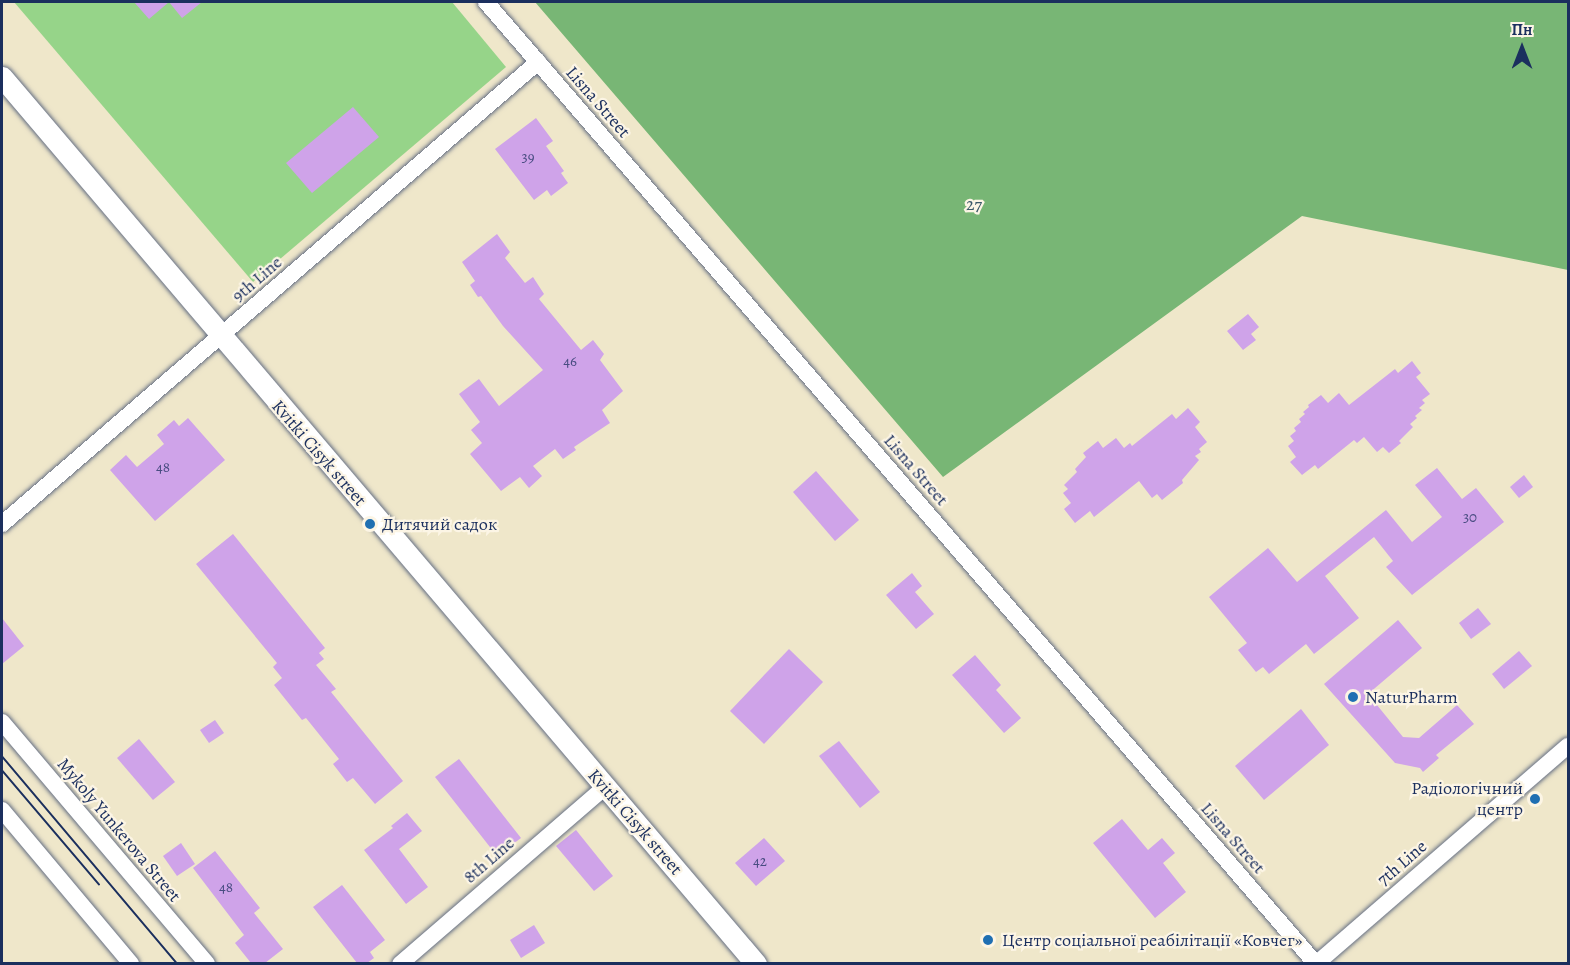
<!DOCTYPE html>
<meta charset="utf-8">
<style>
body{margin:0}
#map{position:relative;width:1570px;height:965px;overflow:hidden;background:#efe7ca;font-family:Alegreya,serif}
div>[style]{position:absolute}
.green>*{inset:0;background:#96d489}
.forest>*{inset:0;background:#78b675}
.building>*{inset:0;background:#cfa3e9}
.roads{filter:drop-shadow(0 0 2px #656f84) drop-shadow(0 0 2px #656f84)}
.minor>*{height:16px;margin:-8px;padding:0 8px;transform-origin:8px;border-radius:8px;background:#fff}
.tertiary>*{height:21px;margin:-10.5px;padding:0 10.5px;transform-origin:10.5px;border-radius:10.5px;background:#fff}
.tram>*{height:1.5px;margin:-0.75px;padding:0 0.75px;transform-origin:0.75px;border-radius:0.75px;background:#1b2f5e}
.dots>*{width:16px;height:16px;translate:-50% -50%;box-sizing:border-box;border:3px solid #fcf5e5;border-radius:50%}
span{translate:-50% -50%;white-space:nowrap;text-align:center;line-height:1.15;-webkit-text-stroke:4.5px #fcf5e5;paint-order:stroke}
.number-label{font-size:15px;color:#484c81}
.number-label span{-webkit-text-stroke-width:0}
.street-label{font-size:18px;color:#1b2f5e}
.park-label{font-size:18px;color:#3a5869}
.poi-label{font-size:18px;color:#1b2f5e}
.left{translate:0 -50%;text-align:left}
.right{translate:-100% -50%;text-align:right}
.frame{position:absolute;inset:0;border:3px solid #1b2f5e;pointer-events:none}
.north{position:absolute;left:1492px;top:18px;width:60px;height:60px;-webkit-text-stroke:4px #fcf5e5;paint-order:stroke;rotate:0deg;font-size:16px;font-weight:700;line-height:24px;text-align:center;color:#1b2f5e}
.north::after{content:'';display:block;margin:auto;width:21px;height:27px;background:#1b2f5e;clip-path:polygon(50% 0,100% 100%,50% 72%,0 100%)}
</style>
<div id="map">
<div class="green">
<div style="clip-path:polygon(14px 2px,452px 2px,506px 67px,253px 282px)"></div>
</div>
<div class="forest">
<div style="clip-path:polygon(535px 2px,1568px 2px,1568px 270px,1302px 216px,943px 477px)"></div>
</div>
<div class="building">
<div style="clip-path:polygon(134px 2px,202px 2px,182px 18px,169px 2px,149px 19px)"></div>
<div style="clip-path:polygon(353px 107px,379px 137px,312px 193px,286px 163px)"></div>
<div style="clip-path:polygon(536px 118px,553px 141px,546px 146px,564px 171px,561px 173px,568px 183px,551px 196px,547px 190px,534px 200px,495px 149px)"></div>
<div style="clip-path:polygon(497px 234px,510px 252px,505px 258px,525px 283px,533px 277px,544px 294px,539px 299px,581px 350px,593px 340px,604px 354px,600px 360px,623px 391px,602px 410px,610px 423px,574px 447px,576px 450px,563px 459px,555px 449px,533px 466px,542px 476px,529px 488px,520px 477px,501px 491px,470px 454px,482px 443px,471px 430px,480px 422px,459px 394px,479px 379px,499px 406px,543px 370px,503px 326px,481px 296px,478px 297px,470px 285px,475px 281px,462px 262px)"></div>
<div style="clip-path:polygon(1248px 314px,1259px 327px,1251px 334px,1256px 340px,1243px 350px,1227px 331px)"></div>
<div style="clip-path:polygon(1412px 361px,1421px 373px,1416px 377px,1430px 394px,1422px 400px,1425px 403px,1419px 408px,1422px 410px,1415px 416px,1417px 418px,1410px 424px,1413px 427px,1399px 441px,1401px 443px,1389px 453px,1383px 447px,1377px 452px,1364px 437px,1357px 443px,1354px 440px,1318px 469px,1315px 465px,1302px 475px,1290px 462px,1296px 457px,1288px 446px,1294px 441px,1290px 436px,1296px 431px,1294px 428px,1301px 422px,1299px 419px,1305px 414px,1303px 412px,1309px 407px,1308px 405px,1321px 395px,1328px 403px,1339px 393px,1349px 405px,1395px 369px,1398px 373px)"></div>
<div style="clip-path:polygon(1188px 408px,1200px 422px,1195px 427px,1207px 442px,1199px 449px,1201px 452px,1195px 456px,1199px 460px,1182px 480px,1183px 483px,1162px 500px,1157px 494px,1152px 498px,1139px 481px,1094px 517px,1090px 511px,1075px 523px,1064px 509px,1071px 503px,1063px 493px,1068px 489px,1064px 485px,1077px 472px,1075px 469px,1086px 457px,1083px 453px,1098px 441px,1103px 448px,1116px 438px,1124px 448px,1130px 443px,1132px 446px,1172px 414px,1176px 419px)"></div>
<div style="clip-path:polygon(188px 418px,225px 460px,155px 521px,110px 470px,126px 455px,137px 467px,164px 444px,157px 435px,174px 420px,179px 426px)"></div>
<div style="clip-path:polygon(1437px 468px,1462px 499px,1476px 488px,1504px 522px,1412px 595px,1386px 567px,1393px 561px,1374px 537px,1325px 576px,1359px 618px,1314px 654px,1306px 644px,1269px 674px,1263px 667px,1256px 672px,1238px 650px,1247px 643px,1209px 597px,1268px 548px,1297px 582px,1386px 510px,1412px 542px,1442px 517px,1415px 485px)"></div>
<div style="clip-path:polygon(816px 471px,859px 520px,835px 541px,793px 492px)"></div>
<div style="clip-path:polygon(1524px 475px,1533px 487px,1519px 498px,1510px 487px)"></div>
<div style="clip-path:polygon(233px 534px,325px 648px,319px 653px,324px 659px,316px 665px,336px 689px,331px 692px,403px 781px,375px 804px,353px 778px,347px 782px,333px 764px,339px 759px,306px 718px,302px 720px,274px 685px,282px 678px,273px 667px,277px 663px,196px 564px)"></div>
<div style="clip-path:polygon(912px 573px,922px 586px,915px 592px,934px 614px,916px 629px,886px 595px)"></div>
<div style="clip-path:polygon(1478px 608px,1491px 624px,1471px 639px,1459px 623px)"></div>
<div style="clip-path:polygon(2px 618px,24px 646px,2px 664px)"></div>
<div style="clip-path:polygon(1398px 620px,1422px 648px,1368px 694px,1403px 737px,1419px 738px,1457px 705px,1474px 724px,1436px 755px,1439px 758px,1423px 772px,1420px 768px,1395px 763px,1324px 684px)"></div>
<div style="clip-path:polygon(789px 649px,823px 682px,764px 744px,730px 711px)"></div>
<div style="clip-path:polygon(1519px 651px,1532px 666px,1504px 689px,1492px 674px)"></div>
<div style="clip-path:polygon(975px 655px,1001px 685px,996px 690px,1021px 718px,1004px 733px,952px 675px)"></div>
<div style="clip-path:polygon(1301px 709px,1329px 745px,1264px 800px,1235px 766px)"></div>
<div style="clip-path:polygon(215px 720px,224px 733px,209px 743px,200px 730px)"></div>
<div style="clip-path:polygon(139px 739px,175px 782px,153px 800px,117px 758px)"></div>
<div style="clip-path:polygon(839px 741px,880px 792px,860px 808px,819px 756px)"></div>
<div style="clip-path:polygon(459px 759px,521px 838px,497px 856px,435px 777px)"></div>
<div style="clip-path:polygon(407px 813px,422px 831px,399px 849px,428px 887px,406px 904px,364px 850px,393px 828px,391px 826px)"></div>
<div style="clip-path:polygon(1122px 819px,1148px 850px,1162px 838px,1175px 853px,1163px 863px,1186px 892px,1155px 918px,1093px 843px)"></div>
<div style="clip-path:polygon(576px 830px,613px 876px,594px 891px,556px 846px)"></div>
<div style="clip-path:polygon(764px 838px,785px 861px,756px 886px,735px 863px)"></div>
<div style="clip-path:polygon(181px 843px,195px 864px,177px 876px,163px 856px)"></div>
<div style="clip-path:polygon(215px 851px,260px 908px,254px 913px,283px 949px,265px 963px,251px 963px,235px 943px,244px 935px,193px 868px)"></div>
<div style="clip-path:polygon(342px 885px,385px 940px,370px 952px,374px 958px,367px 963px,357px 963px,313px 907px)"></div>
<div style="clip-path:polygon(534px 925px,545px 943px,521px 958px,510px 940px)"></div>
</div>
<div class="roads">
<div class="minor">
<div style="left:486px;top:2px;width:1271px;rotate:49.21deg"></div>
<div style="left:2px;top:524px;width:708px;rotate:-40.76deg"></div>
<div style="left:2px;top:722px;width:317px;rotate:49.7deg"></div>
<div style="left:2px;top:810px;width:201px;rotate:50deg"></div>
<div style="left:400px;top:964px;width:271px;rotate:-40.8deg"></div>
<div style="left:1316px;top:964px;width:333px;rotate:-40.9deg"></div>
</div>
<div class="tertiary">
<div style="left:2px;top:77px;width:1164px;rotate:49.63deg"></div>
</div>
</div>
<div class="tram">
<div style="left:2px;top:756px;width:272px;rotate:49.8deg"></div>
<div style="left:2px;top:770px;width:150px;rotate:49.6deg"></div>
</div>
<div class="dots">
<div style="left:370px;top:524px;background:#1f6fb2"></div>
<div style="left:1353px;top:697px;background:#1f6fb2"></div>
<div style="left:1535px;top:799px;background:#1f6fb2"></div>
<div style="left:988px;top:940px;background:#1f6fb2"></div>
</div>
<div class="number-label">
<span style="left:528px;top:158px">39</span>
<span style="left:570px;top:362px">46</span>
<span style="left:163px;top:468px">48</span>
<span style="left:1470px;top:518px">30</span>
<span style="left:760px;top:862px">42</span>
<span style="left:226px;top:888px">48</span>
</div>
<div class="street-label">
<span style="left:598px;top:102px;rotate:49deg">Lisna Street</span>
<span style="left:257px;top:279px;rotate:-41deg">9th Line</span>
<span style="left:319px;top:453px;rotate:49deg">Kvitki Cisyk street</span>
<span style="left:916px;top:470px;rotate:49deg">Lisna Street</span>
<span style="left:635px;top:822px;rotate:49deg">Kvitki Cisyk street</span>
<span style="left:119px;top:830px;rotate:50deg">Mykoly Yunkerova Street</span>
<span style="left:1233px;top:838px;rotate:49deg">Lisna Street</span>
<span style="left:489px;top:860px;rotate:-41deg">8th Line</span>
<span style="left:1402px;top:863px;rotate:-41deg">7th Line</span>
</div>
<div class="park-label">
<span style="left:974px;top:204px">27</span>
</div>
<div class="poi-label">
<span class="left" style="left:382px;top:524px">Дитячий садок</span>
<span class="left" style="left:1365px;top:697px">NaturPharm</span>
<span class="right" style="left:1523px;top:799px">Радіологічний<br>центр</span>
<span class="left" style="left:1002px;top:940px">Центр соціальної реабілітації «Ковчег»</span>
</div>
<div class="frame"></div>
<div class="north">Пн</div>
</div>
